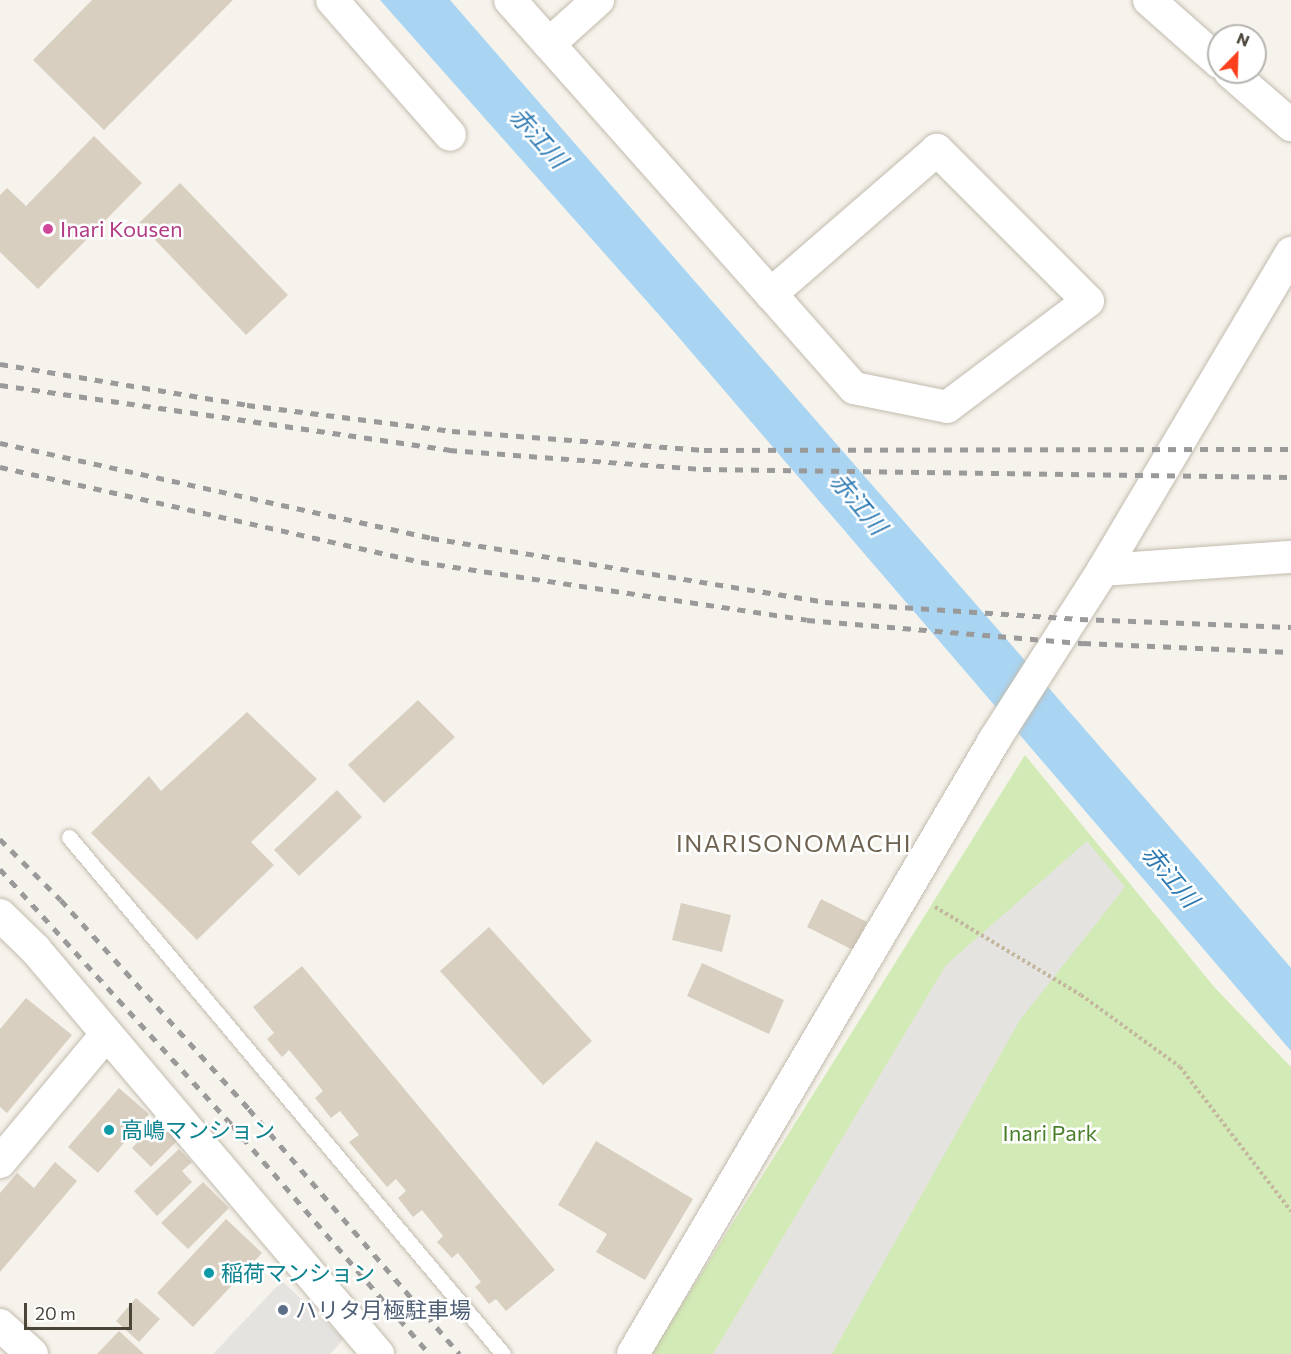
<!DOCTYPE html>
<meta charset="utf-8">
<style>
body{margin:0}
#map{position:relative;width:1291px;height:1354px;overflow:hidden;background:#f6f3ec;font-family:Commissioner,"Noto Sans JP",sans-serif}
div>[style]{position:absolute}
.green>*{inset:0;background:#d2eab5}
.parking>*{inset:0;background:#e5e3e0}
.water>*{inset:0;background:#a9d4f2}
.building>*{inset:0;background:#d8cfc1}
.path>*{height:4px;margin-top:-2px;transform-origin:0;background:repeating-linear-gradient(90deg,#c4b79f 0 3px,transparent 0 6px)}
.roads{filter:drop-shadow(0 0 2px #c2bbae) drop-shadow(0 0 2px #c2bbae)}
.lane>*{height:15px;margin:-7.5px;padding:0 7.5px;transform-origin:7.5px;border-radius:7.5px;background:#fff}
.street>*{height:32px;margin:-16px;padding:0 16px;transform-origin:16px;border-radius:16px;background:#fff}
.rail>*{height:4.5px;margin-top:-2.25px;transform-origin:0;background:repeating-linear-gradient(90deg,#9a9a9a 0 8px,transparent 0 16px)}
.dots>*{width:16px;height:16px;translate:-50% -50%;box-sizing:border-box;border:3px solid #fff;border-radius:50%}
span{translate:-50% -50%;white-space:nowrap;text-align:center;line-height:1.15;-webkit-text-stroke:5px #fff;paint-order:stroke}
.hotel-label{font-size:22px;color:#b23c85}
.left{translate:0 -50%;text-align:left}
.culture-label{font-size:22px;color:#0d838f}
.park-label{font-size:22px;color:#4a7f2a}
.service-label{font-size:22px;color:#4e5e75}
.water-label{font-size:24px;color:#2e7ab2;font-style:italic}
.neighbourhood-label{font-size:24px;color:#6e6250;letter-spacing:1.5px}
.north{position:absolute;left:1207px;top:24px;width:60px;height:60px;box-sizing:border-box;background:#fff;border:2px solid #b7b4b0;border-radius:50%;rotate:23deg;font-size:16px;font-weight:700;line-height:24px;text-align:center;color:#4b4439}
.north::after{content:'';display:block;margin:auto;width:21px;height:27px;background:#fc3f1d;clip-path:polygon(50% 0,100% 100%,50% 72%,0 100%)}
.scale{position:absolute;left:24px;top:1303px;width:108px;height:27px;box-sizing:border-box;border:3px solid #4b4439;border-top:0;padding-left:8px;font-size:18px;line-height:21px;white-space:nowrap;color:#4b4439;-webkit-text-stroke:4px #fff;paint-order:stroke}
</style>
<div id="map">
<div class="green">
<div style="clip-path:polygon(1025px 755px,1215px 988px,1291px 1067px,1291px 1354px,651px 1354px)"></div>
</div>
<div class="parking">
<div style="clip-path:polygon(1087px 841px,1125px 887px,1020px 1020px,832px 1354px,713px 1354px,946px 965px)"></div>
<div style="clip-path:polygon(282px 1281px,344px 1339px,330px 1354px,213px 1354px)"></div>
</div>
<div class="water">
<div style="clip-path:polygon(380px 0,450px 0,1202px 864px,1291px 968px,1291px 1051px,675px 333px)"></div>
</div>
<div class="building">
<div style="clip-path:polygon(92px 0,233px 0,104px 130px,33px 60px)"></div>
<div style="clip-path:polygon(94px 136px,142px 183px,38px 289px,0 252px,0 195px,7px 188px,26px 206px)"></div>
<div style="clip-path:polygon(180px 183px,288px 295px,246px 335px,139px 223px)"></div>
<div style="clip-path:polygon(418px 700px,455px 737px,384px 803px,348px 765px)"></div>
<div style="clip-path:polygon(247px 712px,317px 779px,251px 842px,274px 865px,197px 940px,91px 833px,149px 776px,161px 791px)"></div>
<div style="clip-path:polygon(337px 790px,362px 817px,299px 876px,274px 850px)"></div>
<div style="clip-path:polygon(821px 899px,867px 922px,853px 950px,807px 927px)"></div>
<div style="clip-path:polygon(681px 903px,731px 915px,722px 952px,672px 940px)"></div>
<div style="clip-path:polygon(489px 927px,592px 1041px,543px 1085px,440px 971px)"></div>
<div style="clip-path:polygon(702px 963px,784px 1000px,769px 1034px,687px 996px)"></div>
<div style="clip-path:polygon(302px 966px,555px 1270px,506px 1311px,496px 1299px,489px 1304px,475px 1287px,481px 1282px,458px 1253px,452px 1258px,437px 1242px,443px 1236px,422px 1210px,413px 1217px,398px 1198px,406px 1191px,396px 1179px,387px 1187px,349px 1142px,359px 1135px,340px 1111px,331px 1118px,315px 1098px,323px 1091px,289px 1050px,282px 1057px,267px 1039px,274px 1033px,253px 1007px)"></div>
<div style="clip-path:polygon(26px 998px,72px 1035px,7px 1113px,0 1107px,0 1029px)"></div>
<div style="clip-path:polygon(119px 1088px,149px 1114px,98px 1173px,68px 1147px)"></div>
<div style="clip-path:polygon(157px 1122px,177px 1141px,151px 1167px,132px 1148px)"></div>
<div style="clip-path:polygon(596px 1141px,693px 1199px,645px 1280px,596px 1252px,607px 1234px,558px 1205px)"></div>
<div style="clip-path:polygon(179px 1149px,192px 1162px,182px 1171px,192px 1182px,157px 1216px,134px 1191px)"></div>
<div style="clip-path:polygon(55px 1162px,77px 1181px,0 1272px,0 1193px,17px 1173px,34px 1188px)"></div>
<div style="clip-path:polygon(203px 1182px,229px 1208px,188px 1249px,161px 1223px)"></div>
<div style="clip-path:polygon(226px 1219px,262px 1253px,193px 1327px,157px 1293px)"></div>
<div style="clip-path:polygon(136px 1298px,160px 1319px,139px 1342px,116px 1321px)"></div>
<div style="clip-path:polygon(119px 1331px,144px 1354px,97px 1354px)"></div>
</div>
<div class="path">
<div style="left:935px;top:907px;width:170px;rotate:31.1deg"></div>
<div style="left:1081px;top:995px;width:122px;rotate:36deg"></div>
<div style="left:1180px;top:1067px;width:182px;rotate:52.4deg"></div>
</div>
<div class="roads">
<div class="lane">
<div style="left:69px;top:837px;width:675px;rotate:49.99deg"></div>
</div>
<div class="street">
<div style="left:332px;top:0;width:179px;rotate:48.8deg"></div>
<div style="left:510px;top:0;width:59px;rotate:48.4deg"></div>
<div style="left:549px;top:44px;width:334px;rotate:48.4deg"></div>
<div style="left:771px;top:294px;width:125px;rotate:48.6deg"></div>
<div style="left:854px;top:388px;width:95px;rotate:11.5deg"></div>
<div style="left:947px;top:407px;width:176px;rotate:-36.9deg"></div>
<div style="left:1088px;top:301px;width:214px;rotate:-135deg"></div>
<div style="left:937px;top:150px;width:220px;rotate:139.1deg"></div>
<div style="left:1149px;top:0;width:94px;rotate:41.5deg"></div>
<div style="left:549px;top:44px;width:66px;rotate:-41.9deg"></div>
<div style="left:1230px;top:72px;width:81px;rotate:41deg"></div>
<div style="left:1103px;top:570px;width:188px;rotate:-4deg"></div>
<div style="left:0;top:915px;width:49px;rotate:44.2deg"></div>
<div style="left:35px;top:949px;width:531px;rotate:49.74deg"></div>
<div style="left:0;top:1162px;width:165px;rotate:-50.2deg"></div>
<div style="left:0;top:1325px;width:43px;rotate:42.2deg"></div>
<div style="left:633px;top:1354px;width:714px;rotate:-59.52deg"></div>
<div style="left:995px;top:739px;width:201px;rotate:-57.4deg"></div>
<div style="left:1103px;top:570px;width:369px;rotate:-59.3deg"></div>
</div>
</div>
<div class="rail">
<div style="left:0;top:364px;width:250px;rotate:9.4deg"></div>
<div style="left:247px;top:405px;width:207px;rotate:7.2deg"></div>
<div style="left:452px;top:431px;width:253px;rotate:4.3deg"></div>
<div style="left:704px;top:450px;width:587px;rotate:-0.1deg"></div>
<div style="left:0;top:385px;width:454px;rotate:8.2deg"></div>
<div style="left:449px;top:450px;width:255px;rotate:4.3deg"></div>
<div style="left:703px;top:469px;width:588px;rotate:0.78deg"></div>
<div style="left:0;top:443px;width:441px;rotate:12.4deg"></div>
<div style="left:431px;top:538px;width:399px;rotate:9.2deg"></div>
<div style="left:825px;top:602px;width:256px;rotate:3.8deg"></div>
<div style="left:1080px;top:619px;width:211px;rotate:2.2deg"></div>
<div style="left:0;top:467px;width:432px;rotate:12.7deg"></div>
<div style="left:421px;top:562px;width:390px;rotate:8.5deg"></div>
<div style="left:807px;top:620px;width:277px;rotate:4.8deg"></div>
<div style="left:1083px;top:643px;width:208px;rotate:2.5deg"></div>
<div style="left:0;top:839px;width:86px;rotate:45deg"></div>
<div style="left:61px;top:900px;width:281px;rotate:48deg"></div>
<div style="left:249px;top:1109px;width:323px;rotate:49.3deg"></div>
<div style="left:0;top:869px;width:345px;rotate:47.8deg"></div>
<div style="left:232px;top:1125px;width:303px;rotate:49.2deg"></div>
</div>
<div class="dots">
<div style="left:48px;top:229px;background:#d1479c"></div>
<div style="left:109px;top:1130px;background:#0f9aa8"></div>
<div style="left:209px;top:1273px;background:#0f9aa8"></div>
<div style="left:283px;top:1310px;background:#5c6f8a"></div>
</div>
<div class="hotel-label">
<span class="left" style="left:60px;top:229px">Inari Kousen</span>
</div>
<div class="culture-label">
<span class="left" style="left:121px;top:1130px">高嶋マンション</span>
<span class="left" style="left:221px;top:1273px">稲荷マンション</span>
</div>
<div class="park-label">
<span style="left:1050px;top:1133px">Inari Park</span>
</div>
<div class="service-label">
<span class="left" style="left:295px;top:1310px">ハリタ月極駐車場</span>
</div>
<div class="water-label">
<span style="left:539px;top:137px;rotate:48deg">赤江川</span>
<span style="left:859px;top:503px;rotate:50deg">赤江川</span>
<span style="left:1171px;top:876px;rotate:50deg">赤江川</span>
</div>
<div class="neighbourhood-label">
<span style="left:794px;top:843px">INARISONOMACHI</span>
</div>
<div class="north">N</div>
<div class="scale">20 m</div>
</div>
